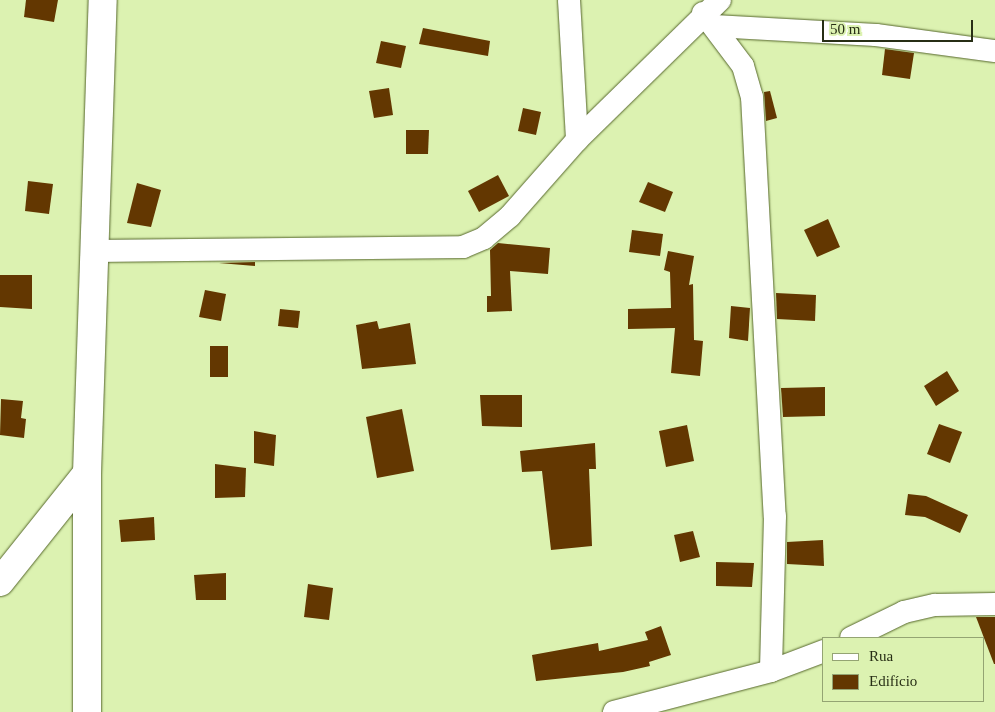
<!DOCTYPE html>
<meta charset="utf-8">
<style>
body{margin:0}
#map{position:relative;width:995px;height:712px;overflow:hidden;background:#dcf2b1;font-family:"Times New Roman",serif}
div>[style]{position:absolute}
.building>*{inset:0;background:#633701}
.roads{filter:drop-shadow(0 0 1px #56672c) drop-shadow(0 0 1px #56672c)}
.minor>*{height:22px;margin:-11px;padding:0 11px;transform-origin:11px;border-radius:11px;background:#fff}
.tertiary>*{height:28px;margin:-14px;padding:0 14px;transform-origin:14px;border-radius:14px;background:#fff}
span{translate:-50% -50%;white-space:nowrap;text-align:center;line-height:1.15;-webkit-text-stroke:5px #dcf2b1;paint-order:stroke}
.legend{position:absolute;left:822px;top:637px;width:162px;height:65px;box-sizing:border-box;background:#dcf2b1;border:1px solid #94a473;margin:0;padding:6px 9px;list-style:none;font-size:15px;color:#272e15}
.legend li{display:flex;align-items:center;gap:10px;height:25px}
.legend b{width:25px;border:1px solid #94a473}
.scale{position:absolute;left:822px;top:20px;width:151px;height:22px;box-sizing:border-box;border:2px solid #272e15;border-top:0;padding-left:6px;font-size:15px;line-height:18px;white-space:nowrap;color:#272e15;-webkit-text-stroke:4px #dcf2b1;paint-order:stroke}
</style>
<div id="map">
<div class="building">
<div style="clip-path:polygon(26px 0,58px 0,54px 22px,24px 17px)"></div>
<div style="clip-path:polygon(423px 28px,490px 41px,488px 56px,419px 44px)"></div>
<div style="clip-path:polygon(381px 41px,406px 46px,401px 68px,376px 63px)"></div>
<div style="clip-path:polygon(885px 49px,914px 53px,910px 79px,882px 75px)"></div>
<div style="clip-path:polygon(389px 88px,393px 115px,374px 118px,369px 91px)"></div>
<div style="clip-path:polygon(770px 91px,777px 118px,766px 121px,764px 92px)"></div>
<div style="clip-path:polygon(523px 108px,541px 112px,536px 135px,518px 131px)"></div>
<div style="clip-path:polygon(406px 130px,429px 130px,428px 154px,406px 154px)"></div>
<div style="clip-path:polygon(498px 175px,509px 196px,479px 212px,468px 191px)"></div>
<div style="clip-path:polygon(28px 181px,53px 184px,49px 214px,25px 211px)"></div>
<div style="clip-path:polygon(648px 182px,673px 192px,665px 212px,639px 202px)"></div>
<div style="clip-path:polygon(137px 183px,161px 190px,151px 227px,127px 223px)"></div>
<div style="clip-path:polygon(828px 219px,840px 247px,817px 257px,804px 230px)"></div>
<div style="clip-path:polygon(632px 230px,663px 234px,660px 256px,629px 252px)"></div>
<div style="clip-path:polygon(498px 243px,550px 248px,548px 274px,510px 271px,512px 311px,487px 312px,487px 296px,491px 296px,490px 250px)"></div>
<div style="clip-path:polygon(668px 251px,694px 256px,689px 285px,693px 284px,694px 340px,703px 341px,700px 376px,671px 373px,675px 328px,628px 329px,628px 309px,671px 308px,670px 272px,664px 270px)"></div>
<div style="clip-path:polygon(255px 262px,255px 266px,219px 263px)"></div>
<div style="clip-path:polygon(0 275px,32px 275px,32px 309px,0 307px)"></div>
<div style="clip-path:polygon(205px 290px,226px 294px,221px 321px,199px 317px)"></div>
<div style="clip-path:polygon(776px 293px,816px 295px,815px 321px,777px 319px)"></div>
<div style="clip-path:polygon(731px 306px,750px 308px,748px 341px,729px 338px)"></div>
<div style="clip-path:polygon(280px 309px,300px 311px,298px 328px,278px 326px)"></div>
<div style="clip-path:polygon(377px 321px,379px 329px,410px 323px,416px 364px,362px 369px,356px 325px)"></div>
<div style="clip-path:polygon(210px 346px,228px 346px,228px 377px,210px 377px)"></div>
<div style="clip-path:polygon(947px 371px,959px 391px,936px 406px,924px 386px)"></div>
<div style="clip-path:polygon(825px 387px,825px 416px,783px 417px,781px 388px)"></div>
<div style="clip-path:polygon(480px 395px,522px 395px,522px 427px,482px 426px)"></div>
<div style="clip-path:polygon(1px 399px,23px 401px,21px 418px,26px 419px,24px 438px,0 435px)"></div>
<div style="clip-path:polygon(402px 409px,414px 471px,377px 478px,366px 417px)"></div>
<div style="clip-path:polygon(939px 424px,962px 432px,950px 463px,927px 454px)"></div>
<div style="clip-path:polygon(687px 425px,694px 461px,666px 467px,659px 431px)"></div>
<div style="clip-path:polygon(254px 431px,276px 435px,274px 466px,254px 463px)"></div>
<div style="clip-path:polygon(595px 443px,596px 469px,589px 469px,592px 546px,551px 550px,542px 471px,522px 472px,520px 451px)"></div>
<div style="clip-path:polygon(215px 464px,246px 468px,245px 497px,215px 498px)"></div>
<div style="clip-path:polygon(908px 494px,926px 496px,968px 515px,960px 533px,925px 517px,905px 515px)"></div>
<div style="clip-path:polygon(154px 517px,155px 540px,121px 542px,119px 520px)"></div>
<div style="clip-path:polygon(693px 531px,700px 557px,680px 562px,674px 535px)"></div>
<div style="clip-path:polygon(823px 540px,824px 566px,787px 564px,787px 542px)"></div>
<div style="clip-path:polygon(716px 562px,754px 563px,752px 587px,716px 586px)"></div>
<div style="clip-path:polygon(226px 573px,226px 600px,196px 600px,194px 575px)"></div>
<div style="clip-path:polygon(308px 584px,333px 588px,329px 620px,304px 617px)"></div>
<div style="clip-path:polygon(976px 617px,995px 617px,995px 664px,994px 664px)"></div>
<div style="clip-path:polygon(661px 626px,671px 655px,649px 662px,650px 666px,623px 672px,536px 681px,532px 655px,598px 643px,599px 651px,648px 640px,645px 632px)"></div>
</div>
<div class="roads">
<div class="minor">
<div style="left:569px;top:0;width:140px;rotate:86.7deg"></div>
<div style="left:703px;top:13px;width:66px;rotate:53deg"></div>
<div style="left:743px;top:66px;width:32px;rotate:74deg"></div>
<div style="left:752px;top:97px;width:420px;rotate:86.9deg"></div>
<div style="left:775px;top:516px;width:155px;rotate:91.5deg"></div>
<div style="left:714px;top:26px;width:162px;rotate:3.2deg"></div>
<div style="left:876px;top:35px;width:120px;rotate:7.7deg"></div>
<div style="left:93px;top:251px;width:370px;rotate:-0.6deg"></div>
<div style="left:463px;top:247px;width:23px;rotate:-23deg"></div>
<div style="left:484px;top:238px;width:34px;rotate:-40deg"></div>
<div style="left:510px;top:216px;width:101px;rotate:-48.6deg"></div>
<div style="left:577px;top:140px;width:200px;rotate:-44.4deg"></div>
<div style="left:851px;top:638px;width:59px;rotate:-26.1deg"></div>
<div style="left:904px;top:612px;width:32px;rotate:-13deg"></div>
<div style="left:935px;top:605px;width:60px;rotate:-1deg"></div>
<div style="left:614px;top:712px;width:162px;rotate:-14.6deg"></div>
<div style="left:771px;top:671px;width:57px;rotate:-20.7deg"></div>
</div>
<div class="tertiary">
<div style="left:0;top:582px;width:139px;rotate:-51.4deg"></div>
<div style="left:87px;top:712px;width:239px;rotate:-90deg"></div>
<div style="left:87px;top:473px;width:473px;rotate:-88.1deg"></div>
</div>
</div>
<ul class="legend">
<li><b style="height:6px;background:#fff"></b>Rua</li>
<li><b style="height:14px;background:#633701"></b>Edifício</li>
</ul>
<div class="scale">50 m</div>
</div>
